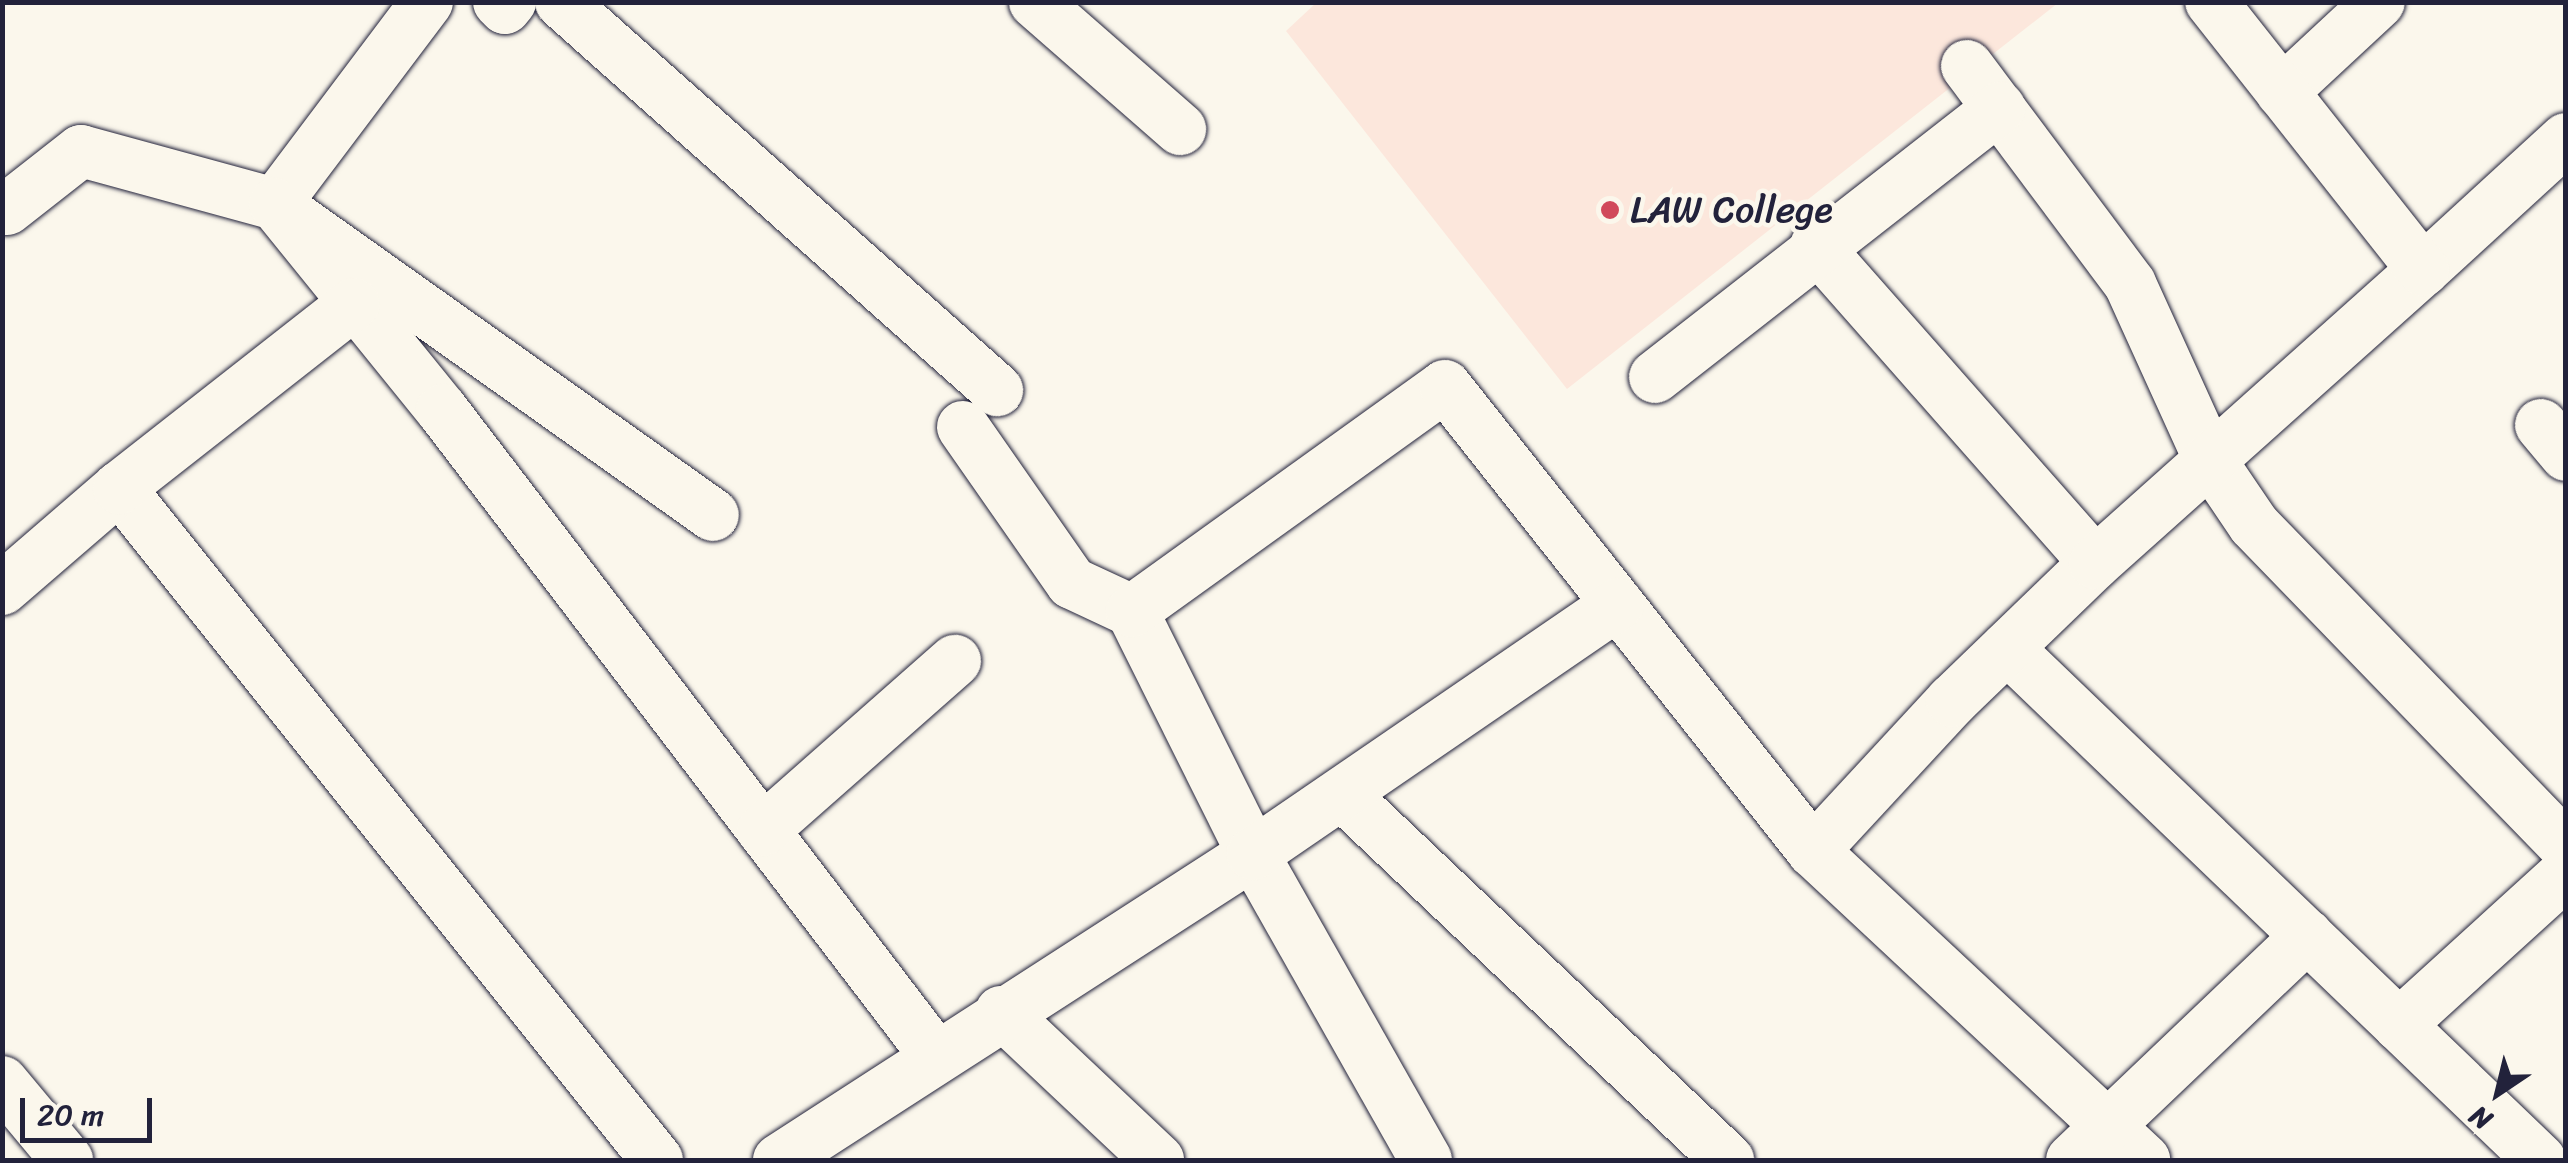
<!DOCTYPE html>
<style>
body{margin:0}
#map{position:relative;width:2568px;height:1163px;overflow:hidden;background:#fbf7ec;font-family:Sriracha,sans-serif}
div>[style]{position:absolute}
.built>*{inset:0;background:#fce7dc}
.roads{filter:drop-shadow(0 0 2px #22223b) drop-shadow(0 0 2px #22223b)}
.minor>*{height:52px;margin:-26px;padding:0 26px;transform-origin:26px;border-radius:26px;background:#fbf7ec}
.dots>*{width:28px;height:28px;translate:-50% -50%;box-sizing:border-box;border:5px solid #fbf7ec;border-radius:50%}
span{translate:-50% -50%;white-space:nowrap;text-align:center;line-height:1.15;-webkit-text-stroke:9px #fbf7ec;paint-order:stroke}
.poi-label{font-size:38px;color:#22223b}
.left{translate:0 -50%;text-align:left}
.frame{position:absolute;inset:0;border:5px solid #22223b;pointer-events:none}
.north{position:absolute;left:2448px;top:1043px;width:100px;height:100px;-webkit-text-stroke:8px #fbf7ec;paint-order:stroke;rotate:215deg;font-size:28px;font-weight:700;line-height:40px;text-align:center;color:#22223b}
.north::after{content:'';display:block;margin:auto;width:35px;height:45px;background:#22223b;clip-path:polygon(50% 0,100% 100%,50% 72%,0 100%)}
.scale{position:absolute;left:20px;top:1098px;width:132px;height:45px;box-sizing:border-box;border:5px solid #22223b;border-top:0;padding-left:12px;font-size:30px;line-height:35px;white-space:nowrap;color:#22223b;-webkit-text-stroke:8px #fbf7ec;paint-order:stroke}
</style>
<div id="map">
<div class="built">
<div style="clip-path:polygon(1317px 2px,2058px 3px,1567px 389px,1286px 31px)"></div>
</div>
<div class="roads">
<div class="minor">
<div style="left:427px;top:2px;width:253px;rotate:127deg"></div>
<div style="left:275px;top:204px;width:265px;rotate:51deg"></div>
<div style="left:442px;top:410px;width:812px;rotate:52.61deg"></div>
<div style="left:499px;top:2px;width:8px;rotate:45deg"></div>
<div style="left:505px;top:8px;width:8px;rotate:-50deg"></div>
<div style="left:561px;top:2px;width:584px;rotate:41.67deg"></div>
<div style="left:1035px;top:2px;width:193px;rotate:41.2deg"></div>
<div style="left:1967px;top:66px;width:272px;rotate:53.2deg"></div>
<div style="left:2130px;top:284px;width:193px;rotate:65.6deg"></div>
<div style="left:2210px;top:460px;width:78px;rotate:55.9deg"></div>
<div style="left:2254px;top:525px;width:448px;rotate:45.9deg"></div>
<div style="left:2282px;top:92px;width:132px;rotate:-42.9deg"></div>
<div style="left:7px;top:209px;width:94px;rotate:-38.1deg"></div>
<div style="left:81px;top:151px;width:201px;rotate:15.3deg"></div>
<div style="left:275px;top:204px;width:537px;rotate:35.38deg"></div>
<div style="left:1816px;top:246px;width:422px;rotate:48.6deg"></div>
<div style="left:2423px;top:270px;width:194px;rotate:-42.5deg"></div>
<div style="left:1655px;top:377px;width:437px;rotate:-38deg"></div>
<div style="left:2541px;top:425px;width:39px;rotate:50deg"></div>
<div style="left:963px;top:427px;width:190px;rotate:55.1deg"></div>
<div style="left:1072px;top:583px;width:66px;rotate:25deg"></div>
<div style="left:119px;top:488px;width:861px;rotate:51.32deg"></div>
<div style="left:2px;top:589px;width:155px;rotate:-40.8deg"></div>
<div style="left:119px;top:488px;width:298px;rotate:-38.1deg"></div>
<div style="left:2007px;top:648px;width:739px;rotate:43.85deg"></div>
<div style="left:1343px;top:795px;width:531px;rotate:43.47deg"></div>
<div style="left:763px;top:830px;width:256px;rotate:-41.4deg"></div>
<div style="left:1813px;top:851px;width:205px;rotate:-47.2deg"></div>
<div style="left:1952px;top:701px;width:199px;rotate:-44deg"></div>
<div style="left:2095px;top:563px;width:440px;rotate:-41.8deg"></div>
<div style="left:2423px;top:270px;width:342px;rotate:-128.3deg"></div>
<div style="left:1001px;top:1012px;width:216px;rotate:43.3deg"></div>
<div style="left:2399px;top:1025px;width:226px;rotate:-42.3deg"></div>
<div style="left:2px;top:1082px;width:102px;rotate:50.2deg"></div>
<div style="left:779px;top:1160px;width:564px;rotate:-32.85deg"></div>
<div style="left:1253px;top:854px;width:271px;rotate:-116.5deg"></div>
<div style="left:1132px;top:611px;width:385px;rotate:-35.7deg"></div>
<div style="left:1445px;top:386px;width:593px;rotate:51.64deg"></div>
<div style="left:1813px;top:851px;width:453px;rotate:43deg"></div>
<div style="left:1426px;top:1160px;width:352px;rotate:-119.5deg"></div>
<div style="left:1253px;top:854px;width:442px;rotate:-34.4deg"></div>
<div style="left:2072px;top:1160px;width:325px;rotate:-43.6deg"></div>
</div>
</div>
<div class="dots">
<div style="left:1610px;top:210px;background:#d1495b"></div>
</div>
<div class="poi-label">
<span class="left" style="left:1630px;top:210px">LAW College</span>
</div>
<div class="frame"></div>
<div class="north">N</div>
<div class="scale">20 m</div>
</div>
